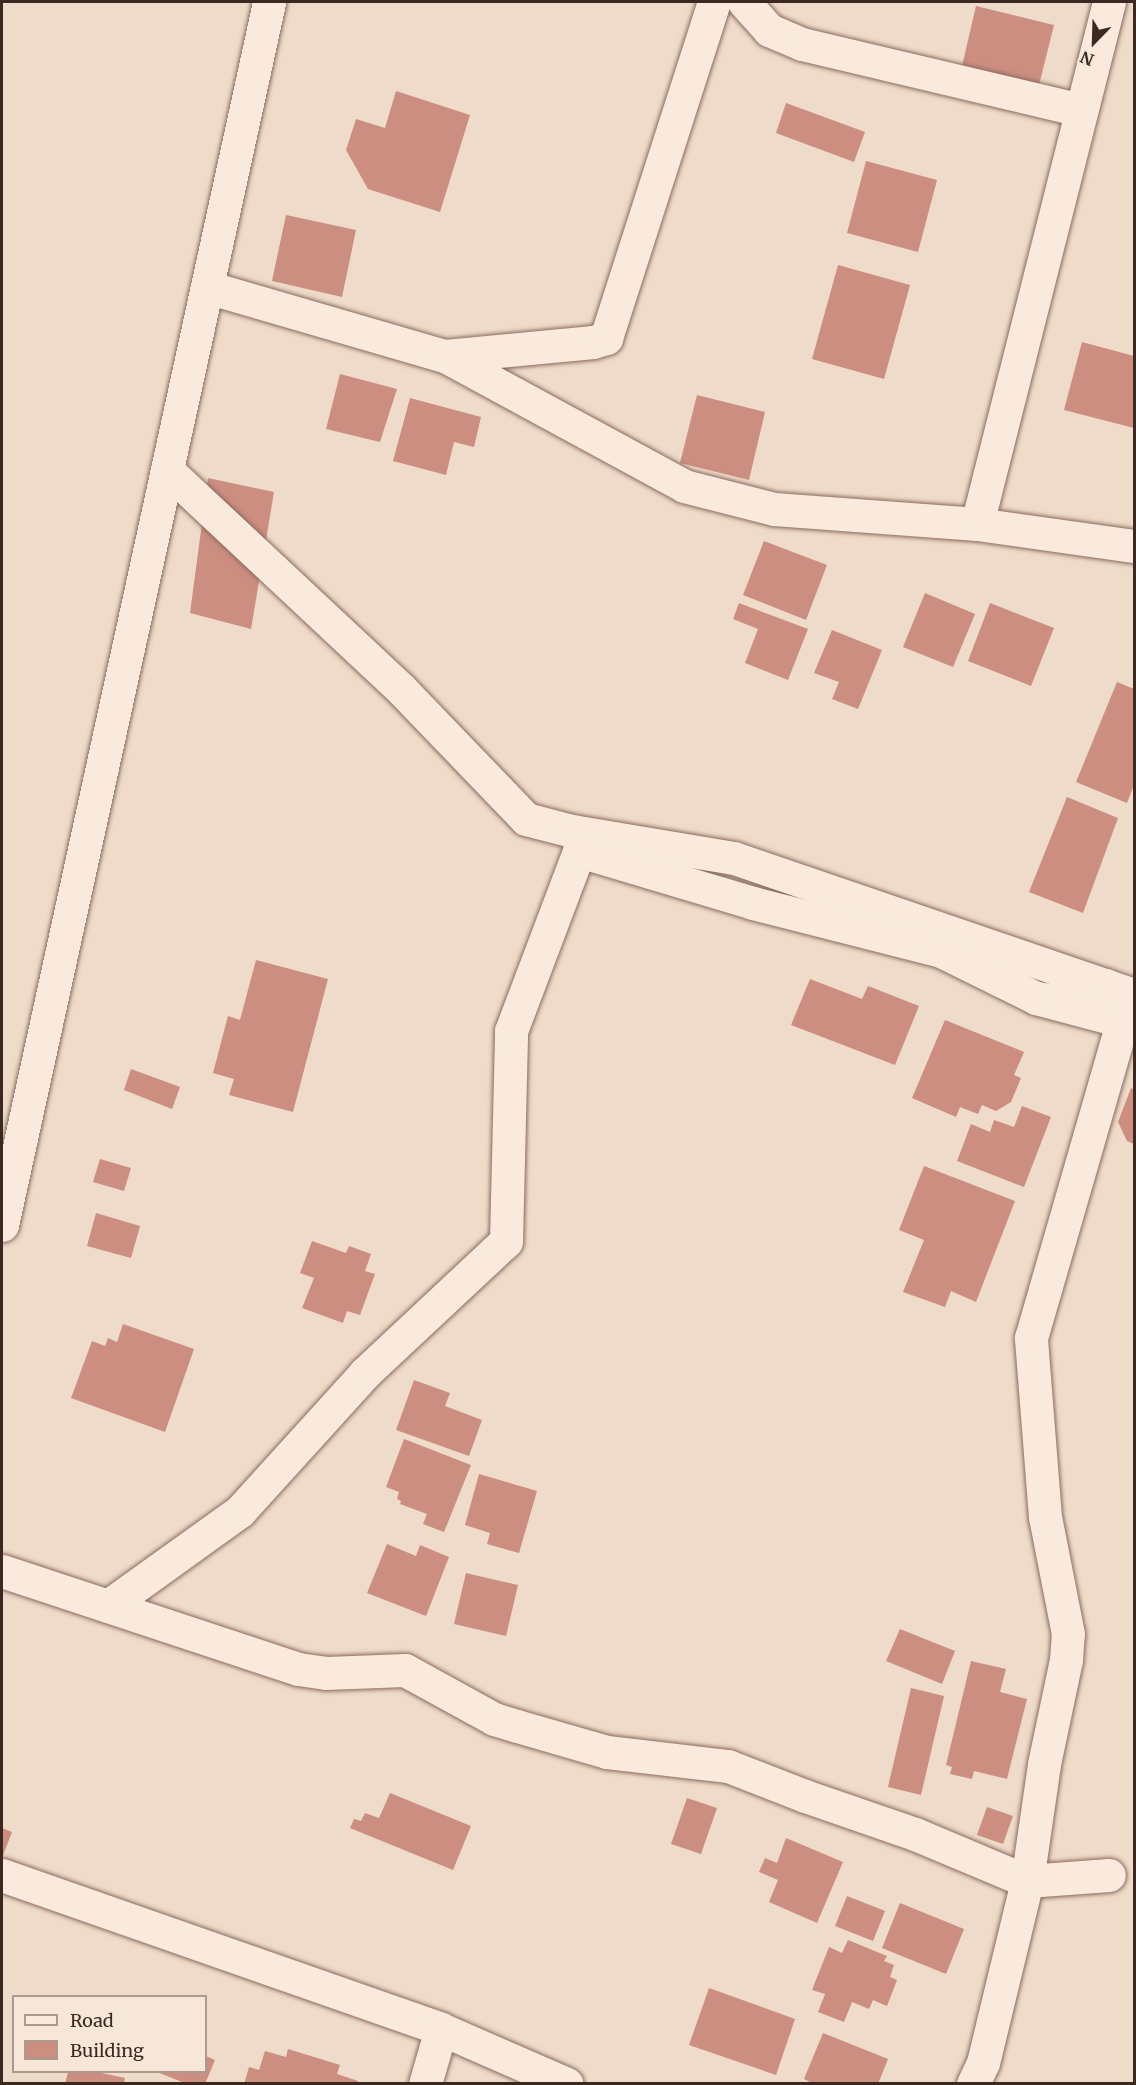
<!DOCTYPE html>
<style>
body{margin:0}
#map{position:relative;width:1136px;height:2085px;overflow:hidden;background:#eedbc9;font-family:Merriweather,serif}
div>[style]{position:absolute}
.building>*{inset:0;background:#cc8e80}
.roads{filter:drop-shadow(0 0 2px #8b6b5e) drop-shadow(0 0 2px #8b6b5e)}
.minor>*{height:33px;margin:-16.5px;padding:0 16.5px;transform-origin:16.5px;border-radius:16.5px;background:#f9eadd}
span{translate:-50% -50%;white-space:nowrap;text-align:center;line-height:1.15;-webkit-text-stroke:5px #f6e7d9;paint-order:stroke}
.frame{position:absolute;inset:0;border:3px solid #3b2821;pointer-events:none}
.legend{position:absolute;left:12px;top:1995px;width:195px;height:78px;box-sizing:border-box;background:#f6e7d9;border:2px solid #ab9b8f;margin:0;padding:8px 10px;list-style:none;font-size:18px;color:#3b2821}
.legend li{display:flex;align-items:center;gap:12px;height:30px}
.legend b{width:30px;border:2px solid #ab9b8f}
.north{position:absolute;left:1064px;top:12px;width:60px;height:60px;-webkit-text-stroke:4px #f6e7d9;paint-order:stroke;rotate:203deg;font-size:16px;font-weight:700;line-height:24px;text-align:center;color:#3b2821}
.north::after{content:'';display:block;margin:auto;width:21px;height:27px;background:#3b2821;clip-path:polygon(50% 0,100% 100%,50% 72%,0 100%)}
</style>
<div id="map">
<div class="building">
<div style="clip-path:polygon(976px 6px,1054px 25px,1039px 85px,962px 66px)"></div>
<div style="clip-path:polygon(396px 91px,470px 115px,440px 212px,368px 189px,346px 150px,356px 119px,385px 128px)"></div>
<div style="clip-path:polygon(786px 103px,865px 132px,854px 162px,776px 133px)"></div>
<div style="clip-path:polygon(866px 161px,937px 180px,918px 252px,847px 233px)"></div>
<div style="clip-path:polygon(286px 215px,356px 230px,342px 297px,272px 281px)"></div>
<div style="clip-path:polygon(838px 265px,910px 285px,884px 379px,812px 359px)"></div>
<div style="clip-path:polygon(1082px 342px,1134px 356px,1134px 428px,1064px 410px)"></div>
<div style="clip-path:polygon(340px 374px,397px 389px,380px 442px,326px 429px)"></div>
<div style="clip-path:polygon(697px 395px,765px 412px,749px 480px,680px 463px)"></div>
<div style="clip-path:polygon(410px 398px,481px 417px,474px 447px,454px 442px,446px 475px,393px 461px)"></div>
<div style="clip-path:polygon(208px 478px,274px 492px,251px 629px,190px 613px)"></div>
<div style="clip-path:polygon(764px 541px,827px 565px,806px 620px,743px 595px)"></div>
<div style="clip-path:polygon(925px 593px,975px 614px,953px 667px,903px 647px)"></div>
<div style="clip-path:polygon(739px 603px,808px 629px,788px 680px,745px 663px,758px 629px,733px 619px)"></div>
<div style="clip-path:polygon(990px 603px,1054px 628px,1031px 686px,968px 661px)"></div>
<div style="clip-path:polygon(832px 630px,882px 650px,858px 709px,832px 699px,839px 682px,814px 673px)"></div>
<div style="clip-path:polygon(1117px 682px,1134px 689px,1134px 785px,1127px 803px,1076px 782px)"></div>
<div style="clip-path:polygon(1067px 797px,1118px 818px,1083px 913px,1029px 892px)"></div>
<div style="clip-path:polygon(256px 960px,328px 979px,293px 1112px,229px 1095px,234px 1079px,213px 1073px,228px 1016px,240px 1020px)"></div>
<div style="clip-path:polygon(810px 979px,862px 999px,868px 986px,919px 1006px,895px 1065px,791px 1025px)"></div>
<div style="clip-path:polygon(945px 1020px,1024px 1052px,1014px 1075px,1021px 1078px,1011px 1102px,996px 1111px,982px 1105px,978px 1114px,960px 1107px,956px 1117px,912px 1098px)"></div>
<div style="clip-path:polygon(131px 1069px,180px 1087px,172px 1109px,124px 1090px)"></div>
<div style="clip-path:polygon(1131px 1088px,1134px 1090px,1134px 1144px,1127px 1141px,1118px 1122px)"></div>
<div style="clip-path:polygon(1022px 1106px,1051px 1117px,1024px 1187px,957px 1161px,971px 1124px,990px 1132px,994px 1120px,1014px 1127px)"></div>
<div style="clip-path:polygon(100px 1159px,131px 1168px,124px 1191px,93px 1182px)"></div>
<div style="clip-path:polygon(924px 1166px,1015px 1201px,976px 1302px,951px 1291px,945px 1307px,903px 1292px,924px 1240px,899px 1230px)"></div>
<div style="clip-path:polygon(96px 1213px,140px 1226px,131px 1258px,87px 1246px)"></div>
<div style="clip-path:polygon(312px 1241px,346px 1253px,349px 1246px,371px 1254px,365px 1271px,375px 1274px,360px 1315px,347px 1311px,343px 1323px,302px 1308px,314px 1278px,300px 1273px)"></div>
<div style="clip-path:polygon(123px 1324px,194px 1349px,165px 1432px,71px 1398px,92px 1341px,105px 1346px,108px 1338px,117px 1342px)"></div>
<div style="clip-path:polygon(414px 1380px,450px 1393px,445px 1406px,482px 1420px,469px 1456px,396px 1430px)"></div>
<div style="clip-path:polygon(404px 1439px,471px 1465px,444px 1532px,423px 1524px,427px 1514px,400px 1504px,401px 1501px,397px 1499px,399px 1492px,386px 1487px)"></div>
<div style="clip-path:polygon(479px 1474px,537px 1491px,519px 1553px,487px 1544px,490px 1533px,465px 1525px)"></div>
<div style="clip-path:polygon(387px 1544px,416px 1556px,420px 1545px,449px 1557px,426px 1616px,367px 1593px)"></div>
<div style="clip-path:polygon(466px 1573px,518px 1585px,506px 1636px,454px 1624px)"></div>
<div style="clip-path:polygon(900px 1629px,955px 1651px,942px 1684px,886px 1661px)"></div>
<div style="clip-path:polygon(971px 1661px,1006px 1669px,1000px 1692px,1027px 1699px,1007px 1779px,974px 1771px,972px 1779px,950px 1774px,952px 1767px,946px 1765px)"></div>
<div style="clip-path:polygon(911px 1688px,944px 1696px,921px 1795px,888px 1787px)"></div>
<div style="clip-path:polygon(390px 1793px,471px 1826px,453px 1870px,350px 1828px,354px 1819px,361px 1821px,365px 1813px,379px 1818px)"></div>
<div style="clip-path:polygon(687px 1798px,717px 1808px,701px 1854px,671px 1844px)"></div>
<div style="clip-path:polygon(987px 1807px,1013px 1816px,1003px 1844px,977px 1835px)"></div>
<div style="clip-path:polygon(2px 1828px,12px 1832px,2px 1858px)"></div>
<div style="clip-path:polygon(786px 1838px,843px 1862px,817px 1923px,769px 1902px,778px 1880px,759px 1872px,765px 1858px,777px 1863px)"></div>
<div style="clip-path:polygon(847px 1896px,885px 1911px,873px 1941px,835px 1926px)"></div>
<div style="clip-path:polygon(900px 1903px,964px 1929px,946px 1974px,882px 1948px)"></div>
<div style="clip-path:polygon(848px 1940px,887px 1956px,884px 1961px,894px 1965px,890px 1977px,897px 1980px,887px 2006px,873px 2000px,869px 2009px,852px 2002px,844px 2022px,818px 2012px,825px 1994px,812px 1990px,829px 1947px,842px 1953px)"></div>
<div style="clip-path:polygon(709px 1988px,795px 2019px,776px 2075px,689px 2045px)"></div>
<div style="clip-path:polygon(823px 2033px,888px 2059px,878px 2084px,814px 2084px,804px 2079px)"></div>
<div style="clip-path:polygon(288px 2049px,340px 2065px,337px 2074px,358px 2081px,358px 2084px,244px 2084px,249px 2067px,259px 2070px,265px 2051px,286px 2057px)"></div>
<div style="clip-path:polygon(206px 2056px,215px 2060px,205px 2084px,187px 2084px,157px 2072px,206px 2072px)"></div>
<div style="clip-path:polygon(68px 2072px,97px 2072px,125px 2078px,124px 2084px,65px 2084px)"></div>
</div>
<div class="roads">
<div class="minor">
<div style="left:744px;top:2px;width:38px;rotate:48deg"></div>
<div style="left:769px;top:30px;width:36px;rotate:23deg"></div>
<div style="left:802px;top:44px;width:287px;rotate:13.3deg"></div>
<div style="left:207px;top:287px;width:248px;rotate:16.2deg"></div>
<div style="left:445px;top:356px;width:272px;rotate:28.5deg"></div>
<div style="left:684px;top:486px;width:93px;rotate:14.3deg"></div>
<div style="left:774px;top:509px;width:204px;rotate:4.2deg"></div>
<div style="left:977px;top:524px;width:159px;rotate:8deg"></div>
<div style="left:445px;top:356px;width:149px;rotate:-5.4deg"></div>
<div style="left:593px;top:342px;width:14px;rotate:-17deg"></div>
<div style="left:606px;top:338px;width:353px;rotate:-72.2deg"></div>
<div style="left:167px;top:470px;width:320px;rotate:43.1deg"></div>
<div style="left:401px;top:689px;width:180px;rotate:46.1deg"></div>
<div style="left:526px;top:819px;width:48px;rotate:14.6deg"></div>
<div style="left:572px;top:831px;width:164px;rotate:9.5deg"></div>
<div style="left:734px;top:858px;width:423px;rotate:18.9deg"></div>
<div style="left:977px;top:524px;width:538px;rotate:-75.81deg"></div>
<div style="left:1106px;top:985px;width:24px;rotate:112deg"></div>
<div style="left:1097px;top:1007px;width:62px;rotate:-171.6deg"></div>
<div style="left:1036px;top:998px;width:101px;rotate:14.9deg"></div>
<div style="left:2px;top:1225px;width:1252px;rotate:-77.68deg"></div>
<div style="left:2px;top:1571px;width:312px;rotate:18.3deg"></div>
<div style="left:298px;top:1669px;width:28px;rotate:8deg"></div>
<div style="left:326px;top:1673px;width:79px;rotate:-2.2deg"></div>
<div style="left:405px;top:1670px;width:102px;rotate:28.8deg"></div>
<div style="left:494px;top:1719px;width:24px;rotate:17deg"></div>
<div style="left:517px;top:1726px;width:94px;rotate:16.1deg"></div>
<div style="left:607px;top:1752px;width:122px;rotate:6.6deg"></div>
<div style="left:728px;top:1766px;width:83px;rotate:21.3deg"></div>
<div style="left:805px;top:1796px;width:116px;rotate:19.1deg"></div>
<div style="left:915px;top:1834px;width:121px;rotate:22.8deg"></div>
<div style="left:1027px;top:1881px;width:82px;rotate:-4.2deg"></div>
<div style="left:108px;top:1606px;width:163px;rotate:-35.7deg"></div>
<div style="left:240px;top:1511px;width:186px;rotate:-47.8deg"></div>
<div style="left:365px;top:1373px;width:193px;rotate:-43.1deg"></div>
<div style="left:506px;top:1241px;width:210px;rotate:-88.6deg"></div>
<div style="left:511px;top:1031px;width:192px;rotate:-69.3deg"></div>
<div style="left:579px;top:851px;width:182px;rotate:16.6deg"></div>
<div style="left:753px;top:903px;width:194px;rotate:14.3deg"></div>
<div style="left:941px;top:951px;width:106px;rotate:26.3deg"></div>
<div style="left:2px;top:1875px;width:465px;rotate:19.3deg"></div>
<div style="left:441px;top:2029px;width:137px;rotate:23.6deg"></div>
<div style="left:425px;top:2084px;width:57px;rotate:-73.8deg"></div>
<div style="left:973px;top:2084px;width:23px;rotate:-65deg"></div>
<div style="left:983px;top:2063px;width:187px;rotate:-76.4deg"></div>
<div style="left:1027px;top:1881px;width:118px;rotate:-81.7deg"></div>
<div style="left:1044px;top:1764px;width:106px;rotate:-78.1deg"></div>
<div style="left:1066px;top:1660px;width:26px;rotate:-86deg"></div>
<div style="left:1068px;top:1634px;width:119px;rotate:-101.1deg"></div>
<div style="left:1045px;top:1517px;width:180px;rotate:-94.5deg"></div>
<div style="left:1031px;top:1338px;width:331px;rotate:-73.9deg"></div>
</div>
</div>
<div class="frame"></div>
<ul class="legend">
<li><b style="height:8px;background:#f9eadd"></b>Road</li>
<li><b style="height:16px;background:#cc8e80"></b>Building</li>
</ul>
<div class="north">N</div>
</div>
